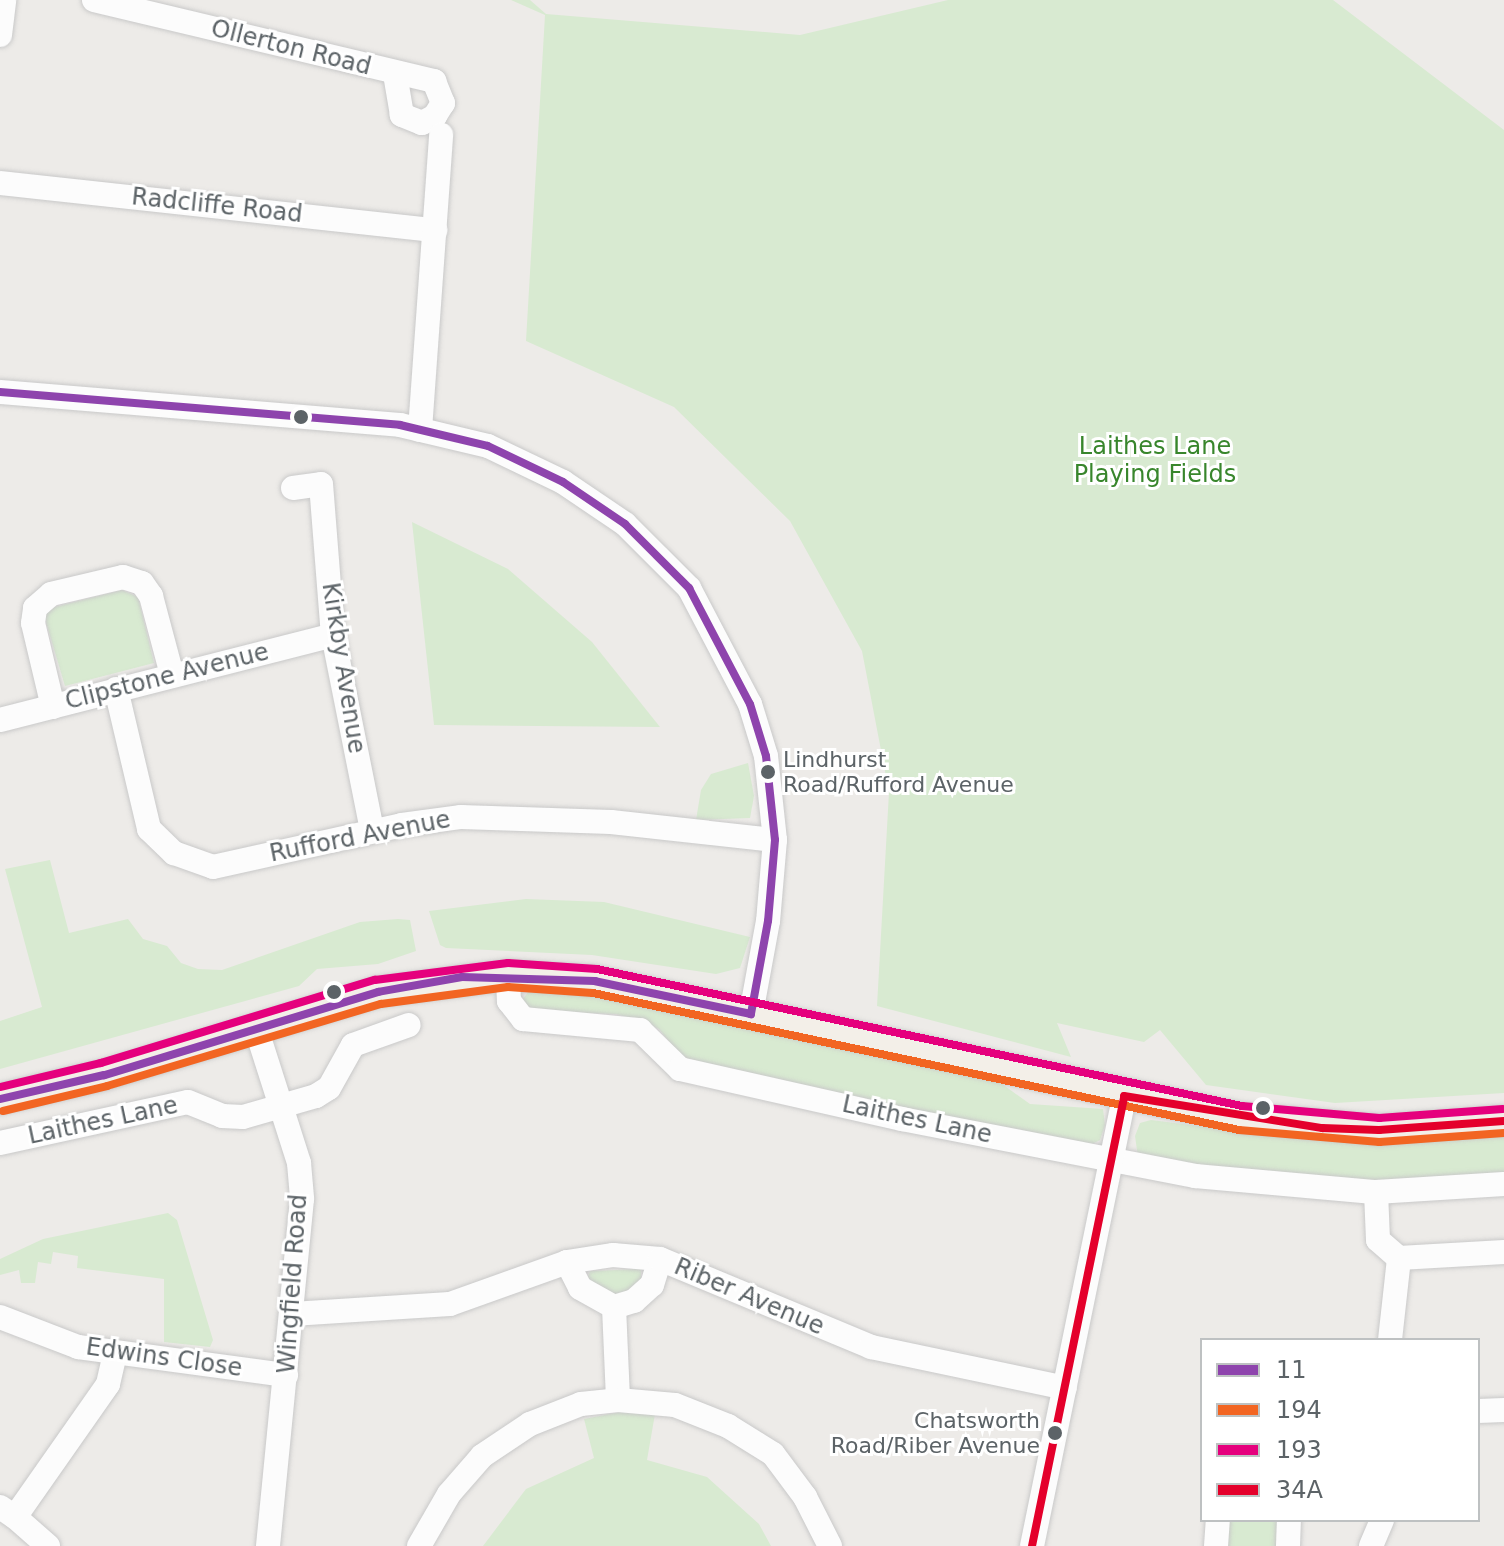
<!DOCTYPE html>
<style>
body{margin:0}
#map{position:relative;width:1504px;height:1546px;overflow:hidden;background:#edebe8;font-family:"DejaVu Sans",sans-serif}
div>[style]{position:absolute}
.green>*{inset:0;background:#d8ead1}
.roads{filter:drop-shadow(0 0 2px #c9c9c9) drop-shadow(0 0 2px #c9c9c9)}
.minor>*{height:24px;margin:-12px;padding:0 12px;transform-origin:12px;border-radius:12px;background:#fcfcfc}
.major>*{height:30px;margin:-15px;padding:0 15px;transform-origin:15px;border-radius:15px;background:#f3efe8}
.bus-1>*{height:8px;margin:-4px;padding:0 4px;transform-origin:4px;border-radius:4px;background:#8e44ad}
.bus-2>*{height:8px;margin:-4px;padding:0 4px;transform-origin:4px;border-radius:4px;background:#f26522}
.bus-3>*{height:8px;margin:-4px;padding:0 4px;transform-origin:4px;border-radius:4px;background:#e5007d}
.bus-4>*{height:8px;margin:-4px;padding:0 4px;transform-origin:4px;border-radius:4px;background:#e4002b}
.dots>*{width:22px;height:22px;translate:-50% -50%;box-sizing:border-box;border:4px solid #fff;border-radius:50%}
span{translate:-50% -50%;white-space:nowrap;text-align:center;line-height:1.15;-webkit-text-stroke:6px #fff;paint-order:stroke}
.bus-label{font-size:22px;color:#5c6367}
.left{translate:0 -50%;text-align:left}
.right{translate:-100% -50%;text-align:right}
.street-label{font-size:24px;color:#5c6367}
.park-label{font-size:24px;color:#38862c}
.legend{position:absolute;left:1200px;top:1338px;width:280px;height:184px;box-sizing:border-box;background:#fff;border:2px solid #bec1c2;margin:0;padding:10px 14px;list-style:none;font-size:24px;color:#5c6367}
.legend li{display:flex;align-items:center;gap:16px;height:40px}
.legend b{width:40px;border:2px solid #bec1c2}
</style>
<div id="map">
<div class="green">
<div style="clip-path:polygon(511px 0,530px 0,546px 14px,800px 35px,948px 0,1333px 0,1504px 130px,1504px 1093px,1335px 1103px,1206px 1085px,1160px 1030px,1144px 1042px,1057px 1023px,1071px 1057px,877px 1006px,889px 792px,862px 651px,790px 521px,674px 407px,526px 341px,545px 15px)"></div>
<div style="clip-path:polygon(412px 522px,508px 569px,592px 642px,660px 727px,434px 725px)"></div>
<div style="clip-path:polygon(122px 590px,138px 597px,154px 663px,65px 686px,45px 619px,47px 609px)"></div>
<div style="clip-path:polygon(748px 763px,754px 796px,750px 818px,696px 820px,701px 790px,711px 774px)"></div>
<div style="clip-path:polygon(50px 860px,69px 933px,128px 919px,143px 939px,167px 946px,181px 963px,198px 969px,222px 970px,360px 922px,398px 919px,410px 920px,416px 951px,378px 964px,317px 969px,299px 986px,0 1069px,0 1021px,42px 1007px,5px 869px)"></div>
<div style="clip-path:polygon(526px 899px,604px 902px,750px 937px,740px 968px,716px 974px,592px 955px,446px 948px,440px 945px,429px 911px)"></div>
<div style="clip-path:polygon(533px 986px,599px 994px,998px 1081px,1030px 1104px,1103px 1109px,1105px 1125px,1100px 1140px,1088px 1146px,697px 1065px,683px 1059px,659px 1029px,644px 1022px,616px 1014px,532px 1011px,522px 1000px)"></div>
<div style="clip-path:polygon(1151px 1120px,1301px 1139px,1420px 1141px,1504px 1133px,1504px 1174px,1380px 1182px,1233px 1171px,1138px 1157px,1135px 1136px,1140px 1123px)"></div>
<div style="clip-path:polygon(168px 1213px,177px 1220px,213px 1340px,210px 1347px,164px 1342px,164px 1279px,77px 1268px,78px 1256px,53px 1252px,51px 1264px,38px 1262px,35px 1283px,21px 1283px,19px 1270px,0 1275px,0 1259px,43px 1239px)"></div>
<div style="clip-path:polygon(641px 1269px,641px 1285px,616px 1296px,587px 1280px,590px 1271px)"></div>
<div style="clip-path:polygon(625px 1411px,655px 1414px,647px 1460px,707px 1477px,759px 1524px,771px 1546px,483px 1546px,526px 1489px,594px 1458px,584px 1419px)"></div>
<div style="clip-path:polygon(1228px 1520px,1282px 1520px,1280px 1546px,1226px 1546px)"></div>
</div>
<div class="roads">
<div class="minor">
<div style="left:94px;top:0;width:350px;rotate:13.4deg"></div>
<div style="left:434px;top:81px;width:24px;rotate:68deg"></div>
<div style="left:443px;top:103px;width:15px;rotate:122deg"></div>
<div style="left:435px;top:116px;width:15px;rotate:152deg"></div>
<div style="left:422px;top:123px;width:22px;rotate:-158deg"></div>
<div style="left:402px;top:115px;width:42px;rotate:-99.7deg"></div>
<div style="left:0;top:35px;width:35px;rotate:-83deg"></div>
<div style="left:0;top:183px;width:438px;rotate:6.2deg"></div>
<div style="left:0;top:392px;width:401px;rotate:4.7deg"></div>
<div style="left:400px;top:425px;width:90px;rotate:13.4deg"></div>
<div style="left:488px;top:446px;width:83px;rotate:25.6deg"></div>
<div style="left:563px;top:482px;width:75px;rotate:34.1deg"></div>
<div style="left:625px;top:524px;width:91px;rotate:45deg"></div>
<div style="left:689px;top:588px;width:131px;rotate:62.3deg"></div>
<div style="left:750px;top:704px;width:54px;rotate:72.9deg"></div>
<div style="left:766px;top:756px;width:84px;rotate:83.9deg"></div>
<div style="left:775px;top:840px;width:81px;rotate:94.9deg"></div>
<div style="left:768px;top:921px;width:95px;rotate:100.4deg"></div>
<div style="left:420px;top:430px;width:296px;rotate:-85.9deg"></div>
<div style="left:293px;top:488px;width:28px;rotate:-8deg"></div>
<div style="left:321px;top:484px;width:151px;rotate:85.5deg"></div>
<div style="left:333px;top:635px;width:200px;rotate:78.7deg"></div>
<div style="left:116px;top:689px;width:144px;rotate:76.7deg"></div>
<div style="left:149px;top:829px;width:35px;rotate:44deg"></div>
<div style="left:174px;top:853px;width:41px;rotate:19.7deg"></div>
<div style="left:213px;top:867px;width:194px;rotate:-12.5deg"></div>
<div style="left:402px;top:825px;width:60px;rotate:-7.7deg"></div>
<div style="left:461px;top:817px;width:150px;rotate:1.9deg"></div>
<div style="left:611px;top:822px;width:165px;rotate:6.3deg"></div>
<div style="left:53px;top:707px;width:86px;rotate:-103.4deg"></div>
<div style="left:33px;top:623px;width:15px;rotate:-82deg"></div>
<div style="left:35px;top:608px;width:21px;rotate:-41deg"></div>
<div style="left:51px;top:594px;width:74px;rotate:-13.3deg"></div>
<div style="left:123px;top:577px;width:20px;rotate:18deg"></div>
<div style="left:142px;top:583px;width:16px;rotate:55deg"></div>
<div style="left:151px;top:596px;width:82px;rotate:75.1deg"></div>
<div style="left:0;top:720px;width:344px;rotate:-14.3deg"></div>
<div style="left:508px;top:975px;width:26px;rotate:88deg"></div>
<div style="left:509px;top:1001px;width:23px;rotate:52deg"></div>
<div style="left:523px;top:1019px;width:118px;rotate:5.4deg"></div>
<div style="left:640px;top:1030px;width:56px;rotate:44.3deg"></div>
<div style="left:680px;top:1069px;width:228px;rotate:12.7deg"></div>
<div style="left:902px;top:1119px;width:298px;rotate:11deg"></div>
<div style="left:1195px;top:1176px;width:182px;rotate:5.1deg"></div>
<div style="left:1376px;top:1192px;width:128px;rotate:-3.6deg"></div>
<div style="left:256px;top:1028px;width:142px;rotate:72.3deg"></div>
<div style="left:299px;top:1163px;width:36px;rotate:85deg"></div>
<div style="left:302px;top:1199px;width:349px;rotate:95.6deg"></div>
<div style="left:0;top:1143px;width:192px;rotate:-12.3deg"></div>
<div style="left:188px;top:1102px;width:37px;rotate:22deg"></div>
<div style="left:222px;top:1116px;width:21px;rotate:3deg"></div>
<div style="left:243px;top:1117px;width:76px;rotate:-16deg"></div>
<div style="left:316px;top:1096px;width:15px;rotate:-32deg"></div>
<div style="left:329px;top:1088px;width:49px;rotate:-60.8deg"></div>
<div style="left:353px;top:1045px;width:59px;rotate:-19.7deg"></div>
<div style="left:1376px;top:1192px;width:48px;rotate:87.6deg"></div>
<div style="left:1378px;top:1240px;width:28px;rotate:41deg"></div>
<div style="left:1399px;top:1258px;width:105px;rotate:-3.3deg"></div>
<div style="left:567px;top:1262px;width:29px;rotate:63deg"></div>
<div style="left:580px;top:1288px;width:39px;rotate:29deg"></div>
<div style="left:614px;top:1307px;width:21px;rotate:-17deg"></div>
<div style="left:634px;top:1301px;width:24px;rotate:-42deg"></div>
<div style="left:652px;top:1285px;width:27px;rotate:-73deg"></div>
<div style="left:614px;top:1307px;width:93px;rotate:87.5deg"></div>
<div style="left:292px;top:1314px;width:158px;rotate:-3.6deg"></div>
<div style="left:450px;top:1304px;width:124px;rotate:-19.7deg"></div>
<div style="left:567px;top:1262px;width:47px;rotate:-8.7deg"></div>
<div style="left:613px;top:1255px;width:47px;rotate:4.9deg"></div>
<div style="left:660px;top:1259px;width:229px;rotate:22.6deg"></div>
<div style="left:871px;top:1347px;width:198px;rotate:11.9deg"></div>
<div style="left:0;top:1317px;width:84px;rotate:21deg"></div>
<div style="left:78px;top:1347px;width:210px;rotate:7.7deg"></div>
<div style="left:1390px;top:1340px;width:82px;rotate:-83.7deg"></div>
<div style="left:1478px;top:1411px;width:26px;rotate:-2deg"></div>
<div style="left:0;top:1507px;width:18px;rotate:34deg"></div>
<div style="left:15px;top:1517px;width:162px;rotate:-55deg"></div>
<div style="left:108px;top:1384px;width:31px;rotate:-77deg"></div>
<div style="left:15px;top:1517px;width:44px;rotate:41.3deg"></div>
<div style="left:419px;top:1546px;width:60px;rotate:-60deg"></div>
<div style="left:449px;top:1494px;width:50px;rotate:-49deg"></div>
<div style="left:482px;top:1456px;width:58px;rotate:-33.7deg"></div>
<div style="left:530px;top:1424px;width:55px;rotate:-21.4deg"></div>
<div style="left:581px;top:1404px;width:37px;rotate:-6deg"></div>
<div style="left:618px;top:1400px;width:57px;rotate:5deg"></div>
<div style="left:675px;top:1405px;width:57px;rotate:21.6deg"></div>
<div style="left:728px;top:1426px;width:53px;rotate:31.9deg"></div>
<div style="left:773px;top:1454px;width:54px;rotate:53.3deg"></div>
<div style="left:805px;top:1497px;width:55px;rotate:63deg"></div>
<div style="left:1032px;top:1546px;width:459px;rotate:-78.4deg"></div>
<div style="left:1216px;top:1546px;width:26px;rotate:-86deg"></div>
<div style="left:1288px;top:1546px;width:26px;rotate:-88deg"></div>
<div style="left:1371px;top:1546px;width:28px;rotate:-67deg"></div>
</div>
<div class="major">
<div style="left:0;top:1099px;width:107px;rotate:-13deg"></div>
<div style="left:104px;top:1075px;width:286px;rotate:-16.9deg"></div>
<div style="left:378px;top:992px;width:131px;rotate:-7.5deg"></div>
<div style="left:508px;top:975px;width:87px;rotate:3.9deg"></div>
<div style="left:595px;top:981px;width:659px;rotate:11.99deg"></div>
<div style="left:1240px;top:1118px;width:140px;rotate:4.9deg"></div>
<div style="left:1379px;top:1130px;width:125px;rotate:-4.1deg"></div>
</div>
</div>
<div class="bus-1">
<div style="left:0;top:392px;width:401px;rotate:4.7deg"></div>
<div style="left:400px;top:425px;width:90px;rotate:13.4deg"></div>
<div style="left:488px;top:446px;width:83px;rotate:25.6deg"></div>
<div style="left:563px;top:482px;width:75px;rotate:34.1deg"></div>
<div style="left:625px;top:524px;width:91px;rotate:45deg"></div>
<div style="left:689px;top:588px;width:131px;rotate:62.3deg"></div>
<div style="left:750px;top:704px;width:54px;rotate:72.9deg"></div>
<div style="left:766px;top:756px;width:84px;rotate:83.9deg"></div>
<div style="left:775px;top:840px;width:81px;rotate:94.9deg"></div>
<div style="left:768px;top:921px;width:95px;rotate:100.4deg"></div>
<div style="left:751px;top:1014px;width:159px;rotate:-168.1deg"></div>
<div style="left:595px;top:981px;width:133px;rotate:-178.3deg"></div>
<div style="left:462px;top:977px;width:85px;rotate:169.9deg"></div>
<div style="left:378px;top:992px;width:286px;rotate:163.1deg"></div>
<div style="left:104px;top:1075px;width:107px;rotate:167deg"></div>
</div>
<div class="bus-2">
<div style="left:3px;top:1111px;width:107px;rotate:-13.5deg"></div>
<div style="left:107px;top:1086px;width:286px;rotate:-16.7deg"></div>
<div style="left:381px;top:1004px;width:128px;rotate:-7.6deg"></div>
<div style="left:508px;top:987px;width:85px;rotate:4deg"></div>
<div style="left:593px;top:993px;width:660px;rotate:11.97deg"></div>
<div style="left:1239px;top:1130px;width:141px;rotate:4.9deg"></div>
<div style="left:1379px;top:1142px;width:125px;rotate:-4.1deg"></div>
</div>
<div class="bus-3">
<div style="left:0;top:1087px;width:104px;rotate:-13.4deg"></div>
<div style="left:101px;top:1063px;width:286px;rotate:-16.9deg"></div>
<div style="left:375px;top:980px;width:134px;rotate:-7.3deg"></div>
<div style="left:508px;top:963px;width:89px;rotate:3.9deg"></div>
<div style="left:597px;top:969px;width:659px;rotate:11.99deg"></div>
<div style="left:1242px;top:1106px;width:138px;rotate:5deg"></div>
<div style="left:1379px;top:1118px;width:124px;rotate:-4.2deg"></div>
</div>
<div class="bus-4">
<div style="left:1032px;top:1546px;width:459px;rotate:-78.4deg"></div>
<div style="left:1124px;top:1096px;width:201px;rotate:9.2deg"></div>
<div style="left:1322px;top:1128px;width:57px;rotate:2deg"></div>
<div style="left:1379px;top:1130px;width:125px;rotate:-4.1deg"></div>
</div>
<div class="dots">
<div style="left:301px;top:417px;background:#5c6367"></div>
<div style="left:768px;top:772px;background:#5c6367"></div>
<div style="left:334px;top:992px;background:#5c6367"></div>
<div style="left:1263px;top:1108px;background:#5c6367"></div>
<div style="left:1055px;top:1433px;background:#5c6367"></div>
</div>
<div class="bus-label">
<span class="left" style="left:783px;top:772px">Lindhurst<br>Road/Rufford Avenue</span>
<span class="right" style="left:1040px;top:1433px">Chatsworth<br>Road/Riber Avenue</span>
</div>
<div class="street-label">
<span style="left:291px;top:48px;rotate:14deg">Ollerton Road</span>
<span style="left:217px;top:206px;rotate:6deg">Radcliffe Road</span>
<span style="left:343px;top:668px;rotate:81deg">Kirkby Avenue</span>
<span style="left:167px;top:677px;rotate:-14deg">Clipstone Avenue</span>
<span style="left:360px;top:837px;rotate:-11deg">Rufford Avenue</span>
<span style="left:917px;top:1120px;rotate:12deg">Laithes Lane</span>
<span style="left:103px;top:1121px;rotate:-12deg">Laithes Lane</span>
<span style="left:293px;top:1284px;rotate:-86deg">Wingfield Road</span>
<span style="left:749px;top:1297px;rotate:23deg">Riber Avenue</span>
<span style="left:164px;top:1358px;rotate:8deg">Edwins Close</span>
</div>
<div class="park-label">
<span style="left:1155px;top:461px">Laithes Lane<br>Playing Fields</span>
</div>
<ul class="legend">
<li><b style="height:10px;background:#8e44ad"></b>11</li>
<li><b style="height:10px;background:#f26522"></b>194</li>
<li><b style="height:10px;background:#e5007d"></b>193</li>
<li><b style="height:10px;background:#e4002b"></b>34A</li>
</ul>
</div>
